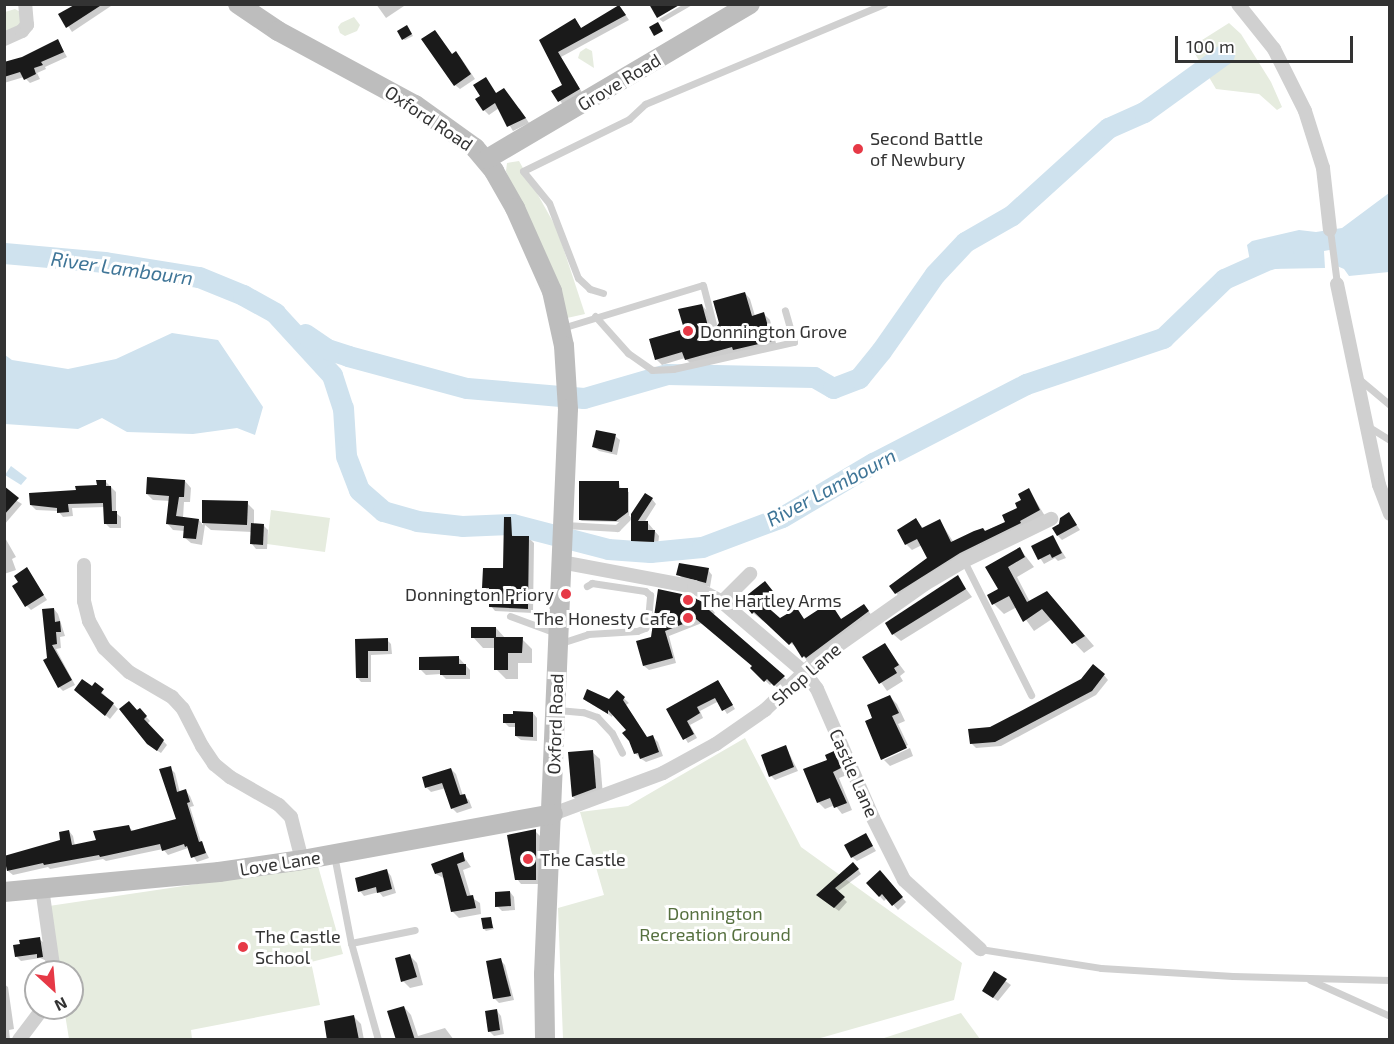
<!DOCTYPE html>
<style>
body{margin:0}
#map{position:relative;width:1394px;height:1044px;overflow:hidden;background:#fff;font-family:"Exo 2",sans-serif}
div>[style]{position:absolute}
.green>*{inset:0;background:#e6ecdf}
.water>*{inset:0;background:#cfe2ee}
.shadow>*{inset:0;background:#0003}
.river>*{height:21px;margin:-10.5px;padding:0 10.5px;transform-origin:10.5px;border-radius:10.5px;background:#cfe2ee}
.building>*{inset:0;background:#1a1a1a}
.lane>*{height:7px;margin:-3.5px;padding:0 3.5px;transform-origin:3.5px;border-radius:3.5px;background:#d0d0d0}
.street>*{height:14px;margin:-7px;padding:0 7px;transform-origin:7px;border-radius:7px;background:#d0d0d0}
.secondary>*{height:20px;margin:-10px;padding:0 10px;transform-origin:10px;border-radius:10px;background:#bdbdbd}
.dots>*{width:16px;height:16px;translate:-50% -50%;box-sizing:border-box;border:3px solid #fff;border-radius:50%}
span{translate:-50% -50%;white-space:nowrap;text-align:center;line-height:1.15;-webkit-text-stroke:6px #fff;paint-order:stroke}
.street-label{font-size:18px;color:#333}
.poi-label{font-size:18px;color:#333}
.left{translate:0 -50%;text-align:left}
.right{translate:-100% -50%;text-align:right}
.park-label{font-size:18px;color:#56703f}
.water-label{font-size:20px;color:#3f7597;font-style:italic}
.frame{position:absolute;inset:0;border:6px solid #333;pointer-events:none}
.north{position:absolute;left:24px;top:960px;width:60px;height:60px;box-sizing:border-box;background:#fff;border:2px solid #adadad;border-radius:50%;rotate:154deg;font-size:16px;font-weight:700;line-height:24px;text-align:center;color:#333}
.north::after{content:'';display:block;margin:auto;width:21px;height:27px;background:#e63946;clip-path:polygon(50% 0,100% 100%,50% 72%,0 100%)}
.scale{position:absolute;left:1175px;top:36px;width:178px;height:27px;box-sizing:border-box;border:3px solid #333;border-top:0;padding-left:8px;font-size:18px;line-height:21px;white-space:nowrap;color:#333;-webkit-text-stroke:4px #fff;paint-order:stroke}
</style>
<div id="map">
<div class="green">
<div style="clip-path:polygon(15px 9px,22px 13px,21px 25px,5px 33px,5px 12px)"></div>
<div style="clip-path:polygon(354px 17px,360px 25px,357px 31px,345px 36px,340px 33px,338px 27px,341px 23px)"></div>
<div style="clip-path:polygon(1229px 23px,1241px 34px,1271px 82px,1282px 107px,1277px 110px,1259px 94px,1216px 89px,1191px 47px)"></div>
<div style="clip-path:polygon(586px 48px,592px 51px,594px 68px,578px 58px,580px 52px)"></div>
<div style="clip-path:polygon(519px 161px,557px 229px,585px 314px,567px 318px,506px 171px,507px 163px)"></div>
<div style="clip-path:polygon(271px 510px,330px 518px,325px 552px,267px 544px)"></div>
<div style="clip-path:polygon(745px 738px,801px 847px,962px 963px,954px 1000px,817px 1039px,563px 1039px,558px 908px,604px 895px,580px 812px,628px 806px)"></div>
<div style="clip-path:polygon(318px 866px,343px 954px,311px 962px,320px 1005px,191px 1030px,192px 1039px,69px 1039px,64px 1008px,72px 1008px,72px 972px,59px 972px,49px 906px)"></div>
<div style="clip-path:polygon(961px 1013px,980px 1039px,881px 1039px)"></div>
</div>
<div class="water">
<div style="clip-path:polygon(1389px 193px,1389px 272px,1349px 276px,1344px 269px,1337px 266px,1335px 249px,1324px 251px,1325px 268px,1264px 269px,1250px 261px,1247px 245px,1252px 241px,1299px 230px,1316px 232px,1342px 228px)"></div>
<div style="clip-path:polygon(172px 333px,218px 340px,263px 407px,255px 435px,237px 428px,193px 434px,127px 432px,102px 418px,78px 429px,5px 424px,5px 355px,12px 360px,68px 369px,116px 359px)"></div>
<div style="clip-path:polygon(11px 466px,27px 478px,21px 485px,5px 475px)"></div>
</div>
<div class="shadow">
<div style="clip-path:polygon(78px 4px,114px 4px,72px 32px,61px 15px)"></div>
<div style="clip-path:polygon(376px 4px,407px 4px,386px 18px)"></div>
<div style="clip-path:polygon(684px 4px,694px 4px,663px 22px,659px 19px)"></div>
<div style="clip-path:polygon(623px 11px,629px 20px,561px 57px,583px 94px,564px 106px,553px 91px,563px 85px,541px 40px,575px 20px,582px 29px)"></div>
<div style="clip-path:polygon(409px 29px,413px 36px,405px 40px,403px 39px)"></div>
<div style="clip-path:polygon(435px 31px,452px 56px,456px 53px,461px 58px,475px 79px,460px 89px,455px 85px)"></div>
<div style="clip-path:polygon(58px 41px,67px 57px,45px 67px,46px 69px,37px 73px,40px 79px,30px 83px,24px 77px,4px 83px,4px 64px,22px 58px)"></div>
<div style="clip-path:polygon(486px 79px,497px 95px,520px 109px,529px 123px,513px 131px,499px 108px,489px 115px,484px 110px,482px 96px)"></div>
<div style="clip-path:polygon(745px 293px,750px 299px,755px 316px,764px 314px,770px 320px,777px 347px,692px 365px,685px 358px,662px 365px,656px 359px,686px 330px,702px 305px,707px 311px,712px 330px,716px 331px)"></div>
<div style="clip-path:polygon(615px 436px,620px 440px,617px 455px,599px 451px,594px 447px)"></div>
<div style="clip-path:polygon(105px 481px,116px 492px,116px 513px,121px 517px,121px 528px,110px 528px,105px 523px,105px 507px,72px 508px,73px 516px,63px 517px,58px 511px,36px 510px,31px 505px,98px 486px)"></div>
<div style="clip-path:polygon(185px 481px,191px 488px,190px 502px,184px 502px,183px 518px,199px 520px,203px 525px,204px 502px,247px 503px,254px 510px,254px 525px,263px 525px,268px 530px,267px 549px,256px 549px,252px 544px,252px 532px,211px 530px,205px 525px,202px 545px,191px 543px,184px 537px,185px 531px,173px 530px,167px 523px,170px 501px,153px 500px,147px 494px)"></div>
<div style="clip-path:polygon(619px 483px,621px 490px,629px 492px,629px 515px,619px 522px,582px 521px,580px 520px)"></div>
<div style="clip-path:polygon(1029px 490px,1045px 516px,902px 599px,896px 593px,929px 559px,922px 545px,912px 550px,906px 544px,916px 520px,924px 529px,940px 521px,954px 543px,1007px 522px,1019px 509px)"></div>
<div style="clip-path:polygon(4px 493px,22px 504px,4px 525px)"></div>
<div style="clip-path:polygon(652px 499px,656px 504px,644px 523px,648px 523px,659px 536px,658px 546px,638px 545px,633px 540px,632px 515px)"></div>
<div style="clip-path:polygon(1069px 514px,1080px 530px,1062px 540px,1058px 536px)"></div>
<div style="clip-path:polygon(510px 519px,515px 523px,516px 538px,529px 538px,534px 543px,533px 613px,495px 611px,491px 606px,491px 592px,484px 587px,505px 570px)"></div>
<div style="clip-path:polygon(4px 536px,16px 557px,12px 559px,16px 570px,4px 574px)"></div>
<div style="clip-path:polygon(1053px 537px,1066px 558px,1058px 561px,1055px 558px,1044px 564px,1033px 547px)"></div>
<div style="clip-path:polygon(1020px 549px,1034px 567px,1017px 577px,1030px 602px,1057px 603px,1094px 646px,1084px 653px,1052px 619px,1034px 631px,1017px 607px,1004px 614px,994px 604px,989px 596px,1000px 590px,987px 567px)"></div>
<div style="clip-path:polygon(27px 569px,47px 600px,31px 610px,27px 606px,20px 582px)"></div>
<div style="clip-path:polygon(708px 570px,712px 575px,710px 587px,683px 579px,678px 574px)"></div>
<div style="clip-path:polygon(957px 577px,972px 597px,901px 641px,893px 634px)"></div>
<div style="clip-path:polygon(770px 589px,780px 601px,769px 610px,780px 620px,797px 610px,805px 620px,830px 604px,842px 620px,864px 606px,874px 618px,808px 662px,797px 648px,753px 613px)"></div>
<div style="clip-path:polygon(660px 591px,711px 608px,715px 613px,713px 615px,788px 681px,780px 690px,772px 683px,770px 685px,752px 668px,754px 667px,702px 623px,669px 636px,676px 663px,649px 670px,644px 666px,652px 638px)"></div>
<div style="clip-path:polygon(54px 609px,58px 614px,65px 636px,60px 637px,61px 648px,56px 649px,75px 685px,63px 691px,59px 687px,48px 659px)"></div>
<div style="clip-path:polygon(496px 628px,506px 639px,522px 639px,532px 649px,532px 663px,518px 663px,518px 679px,506px 679px,496px 669px,496px 648px,483px 648px,473px 637px)"></div>
<div style="clip-path:polygon(387px 640px,391px 644px,392px 654px,371px 655px,371px 682px,361px 682px,357px 677px,356px 641px)"></div>
<div style="clip-path:polygon(885px 645px,905px 672px,900px 676px,903px 681px,887px 691px,864px 658px)"></div>
<div style="clip-path:polygon(459px 658px,470px 670px,470px 679px,446px 679px,441px 674px,426px 675px,421px 670px)"></div>
<div style="clip-path:polygon(1104px 675px,1108px 680px,1096px 695px,1001px 746px,976px 748px,971px 743px,991px 728px)"></div>
<div style="clip-path:polygon(95px 685px,118px 709px,110px 719px,81px 694px)"></div>
<div style="clip-path:polygon(721px 686px,735px 709px,727px 714px,719px 701px,700px 711px,703px 718px,690px 725px,697px 738px,688px 743px,668px 710px)"></div>
<div style="clip-path:polygon(617px 692px,629px 703px,626px 705px,648px 739px,653px 737px,658px 742px,663px 756px,646px 762px,640px 758px,635px 753px,628px 730px,613px 713px,612px 717px,585px 698px,609px 701px)"></div>
<div style="clip-path:polygon(890px 697px,897px 704px,905px 721px,898px 724px,908px 745px,884px 757px,884px 760px,874px 718px)"></div>
<div style="clip-path:polygon(140px 710px,150px 721px,147px 724px,167px 745px,161px 753px,153px 748px,137px 712px)"></div>
<div style="clip-path:polygon(533px 713px,537px 718px,537px 741px,521px 740px,516px 736px,516px 727px,509px 727px,504px 722px)"></div>
<div style="clip-path:polygon(786px 747px,798px 771px,775px 780px,771px 776px)"></div>
<div style="clip-path:polygon(910px 748px,913px 756px,890px 766px,884px 760px)"></div>
<div style="clip-path:polygon(592px 752px,600px 759px,603px 796px,581px 804px,573px 797px,570px 754px)"></div>
<div style="clip-path:polygon(834px 753px,840px 760px,847px 775px,839px 778px,852px 810px,842px 814px,835px 805px,825px 809px,818px 802px,829px 760px)"></div>
<div style="clip-path:polygon(170px 768px,175px 773px,180px 793px,186px 791px,190px 796px,194px 806px,190px 807px,201px 842px,209px 858px,197px 862px,188px 848px,168px 855px,163px 849px,106px 861px,103px 859px,50px 869px,48px 867px,13px 875px,8px 871px,62px 841px,69px 831px,73px 836px,75px 846px,97px 841px,129px 827px,134px 832px,177px 820px)"></div>
<div style="clip-path:polygon(451px 769px,456px 774px,463px 796px,469px 800px,472px 808px,457px 813px,452px 808px,446px 788px,431px 792px,427px 788px)"></div>
<div style="clip-path:polygon(535px 831px,540px 836px,540px 884px,521px 884px,517px 879px)"></div>
<div style="clip-path:polygon(866px 835px,876px 851px,857px 861px,852px 857px)"></div>
<div style="clip-path:polygon(462px 854px,471px 867px,463px 870px,471px 897px,480px 903px,481px 914px,459px 918px,452px 911px,445px 879px,436px 874px)"></div>
<div style="clip-path:polygon(857px 868px,861px 874px,837px 892px,847px 902px,839px 911px,822px 899px)"></div>
<div style="clip-path:polygon(387px 871px,391px 876px,396px 893px,383px 897px,379px 892px,364px 896px,360px 891px)"></div>
<div style="clip-path:polygon(884px 877px,906px 902px,898px 910px,887px 898px,884px 901px,868px 883px)"></div>
<div style="clip-path:polygon(510px 892px,514px 897px,515px 910px,502px 911px,497px 906px)"></div>
<div style="clip-path:polygon(490px 918px,494px 929px,486px 931px,484px 929px)"></div>
<div style="clip-path:polygon(39px 939px,44px 943px,47px 961px,40px 958px,21px 961px,16px 956px)"></div>
<div style="clip-path:polygon(410px 956px,417px 963px,423px 985px,410px 988px,403px 981px)"></div>
<div style="clip-path:polygon(500px 960px,505px 965px,514px 1000px,499px 1003px,494px 998px)"></div>
<div style="clip-path:polygon(994px 973px,1011px 985px,998px 1001px,983px 991px)"></div>
<div style="clip-path:polygon(4px 984px,8px 987px,14px 1029px,9px 1030px,10px 1040px,4px 1040px)"></div>
<div style="clip-path:polygon(404px 1007px,411px 1015px,418px 1036px,445px 1028px,454px 1040px,397px 1040px)"></div>
<div style="clip-path:polygon(497px 1011px,501px 1016px,504px 1034px,494px 1036px,489px 1031px)"></div>
<div style="clip-path:polygon(354px 1017px,361px 1024px,364px 1040px,329px 1040px)"></div>
</div>
<div class="river">
<div style="left:4px;top:253px;width:101px;rotate:5.1deg"></div>
<div style="left:105px;top:262px;width:95px;rotate:9.1deg"></div>
<div style="left:199px;top:277px;width:48px;rotate:22.2deg"></div>
<div style="left:243px;top:295px;width:37px;rotate:29deg"></div>
<div style="left:275px;top:313px;width:84px;rotate:47.4deg"></div>
<div style="left:332px;top:375px;width:35px;rotate:72deg"></div>
<div style="left:343px;top:408px;width:48px;rotate:86.4deg"></div>
<div style="left:346px;top:456px;width:36px;rotate:69deg"></div>
<div style="left:359px;top:490px;width:32px;rotate:41deg"></div>
<div style="left:383px;top:511px;width:35px;rotate:16deg"></div>
<div style="left:417px;top:521px;width:45px;rotate:6.3deg"></div>
<div style="left:462px;top:526px;width:50px;rotate:-2.3deg"></div>
<div style="left:512px;top:524px;width:99px;rotate:14.6deg"></div>
<div style="left:608px;top:549px;width:42px;rotate:4.1deg"></div>
<div style="left:650px;top:552px;width:52px;rotate:-5.5deg"></div>
<div style="left:702px;top:547px;width:85px;rotate:-20.6deg"></div>
<div style="left:782px;top:517px;width:106px;rotate:-30.7deg"></div>
<div style="left:873px;top:463px;width:172px;rotate:-27.3deg"></div>
<div style="left:1026px;top:384px;width:145px;rotate:-18.6deg"></div>
<div style="left:1163px;top:338px;width:85px;rotate:-44deg"></div>
<div style="left:1224px;top:279px;width:49px;rotate:-24deg"></div>
<div style="left:1269px;top:259px;width:15px;rotate:-11deg"></div>
<div style="left:305px;top:334px;width:27px;rotate:34deg"></div>
<div style="left:327px;top:349px;width:22px;rotate:18deg"></div>
<div style="left:348px;top:356px;width:123px;rotate:15.1deg"></div>
<div style="left:467px;top:388px;width:117px;rotate:4.9deg"></div>
<div style="left:584px;top:398px;width:86px;rotate:-16.1deg"></div>
<div style="left:667px;top:374px;width:147px;rotate:1.2deg"></div>
<div style="left:814px;top:377px;width:22px;rotate:30deg"></div>
<div style="left:833px;top:388px;width:28px;rotate:-21deg"></div>
<div style="left:859px;top:378px;width:35px;rotate:-51deg"></div>
<div style="left:881px;top:351px;width:94px;rotate:-55deg"></div>
<div style="left:935px;top:274px;width:44px;rotate:-46.8deg"></div>
<div style="left:965px;top:242px;width:54px;rotate:-29.9deg"></div>
<div style="left:1012px;top:215px;width:130px;rotate:-42.2deg"></div>
<div style="left:1108px;top:128px;width:39px;rotate:-24deg"></div>
<div style="left:1144px;top:112px;width:99px;rotate:-35.9deg"></div>
</div>
<div class="building">
<div style="clip-path:polygon(76px 4px,103px 4px,66px 28px,58px 14px)"></div>
<div style="clip-path:polygon(649px 4px,681px 4px,657px 18px)"></div>
<div style="clip-path:polygon(619px 5px,626px 15px,558px 52px,580px 89px,558px 102px,551px 91px,562px 85px,539px 40px,575px 18px,581px 28px)"></div>
<div style="clip-path:polygon(658px 22px,663px 31px,654px 36px,649px 27px)"></div>
<div style="clip-path:polygon(407px 25px,412px 34px,402px 40px,397px 31px)"></div>
<div style="clip-path:polygon(435px 30px,452px 54px,456px 51px,471px 74px,454px 86px,421px 39px)"></div>
<div style="clip-path:polygon(58px 39px,64px 52px,41px 62px,43px 65px,34px 68px,36px 74px,24px 80px,20px 72px,4px 77px,4px 62px,22px 57px)"></div>
<div style="clip-path:polygon(486px 77px,496px 93px,504px 88px,526px 118px,507px 127px,495px 103px,483px 111px,475px 99px,480px 96px,473px 85px)"></div>
<div style="clip-path:polygon(745px 292px,752px 316px,764px 312px,772px 341px,733px 350px,732px 347px,685px 360px,682px 352px,655px 360px,649px 339px,684px 329px,678px 309px,702px 304px,708px 326px,715px 329px,719px 323px,713px 301px)"></div>
<div style="clip-path:polygon(596px 430px,616px 434px,612px 452px,592px 447px)"></div>
<div style="clip-path:polygon(147px 477px,185px 480px,184px 497px,179px 497px,176px 516px,199px 519px,196px 539px,183px 538px,184px 526px,166px 524px,169px 496px,146px 494px)"></div>
<div style="clip-path:polygon(96px 480px,106px 480px,106px 486px,111px 486px,112px 511px,117px 511px,117px 524px,104px 524px,103px 503px,68px 504px,69px 512px,57px 513px,57px 508px,30px 505px,29px 493px,76px 490px,75px 486px,97px 485px)"></div>
<div style="clip-path:polygon(579px 481px,619px 481px,619px 488px,628px 488px,628px 512px,616px 521px,579px 520px)"></div>
<div style="clip-path:polygon(4px 486px,19px 498px,4px 515px)"></div>
<div style="clip-path:polygon(1029px 488px,1040px 510px,1020px 521px,1021px 523px,960px 553px,895px 594px,889px 586px,927px 558px,917px 539px,905px 545px,897px 530px,916px 518px,922px 528px,940px 519px,951px 542px,974px 531px,983px 528px,985px 531px,1005px 522px,1002px 515px,1017px 508px,1015px 503px,1021px 500px,1018px 494px)"></div>
<div style="clip-path:polygon(645px 493px,653px 498px,638px 521px,648px 521px,648px 530px,655px 530px,654px 542px,631px 541px,631px 514px)"></div>
<div style="clip-path:polygon(202px 500px,248px 501px,247px 525px,202px 523px)"></div>
<div style="clip-path:polygon(1069px 512px,1077px 525px,1057px 536px,1052px 528px,1059px 524px,1060px 518px)"></div>
<div style="clip-path:polygon(504px 517px,511px 517px,512px 536px,529px 536px,528px 609px,489px 607px,489px 588px,482px 588px,483px 568px,503px 568px)"></div>
<div style="clip-path:polygon(251px 523px,264px 524px,263px 545px,250px 544px)"></div>
<div style="clip-path:polygon(1053px 535px,1062px 553px,1052px 558px,1050px 554px,1038px 560px,1031px 546px)"></div>
<div style="clip-path:polygon(1020px 547px,1025px 557px,1008px 567px,1027px 602px,1047px 591px,1085px 636px,1072px 644px,1042px 609px,1023px 622px,1009px 596px,992px 605px,987px 595px,998px 589px,985px 567px)"></div>
<div style="clip-path:polygon(679px 563px,709px 568px,706px 583px,676px 575px)"></div>
<div style="clip-path:polygon(27px 567px,44px 595px,25px 607px,12px 586px,18px 582px,14px 576px)"></div>
<div style="clip-path:polygon(958px 575px,966px 589px,892px 635px,885px 623px)"></div>
<div style="clip-path:polygon(765px 581px,776px 595px,764px 604px,780px 618px,797px 608px,804px 619px,830px 602px,841px 619px,864px 604px,869px 611px,806px 658px,804px 656px,802px 658px,792px 642px,789px 645px,754px 612px,752px 614px,741px 600px)"></div>
<div style="clip-path:polygon(658px 589px,691px 596px,712px 607px,709px 610px,785px 676px,774px 686px,767px 679px,764px 682px,750px 668px,752px 666px,696px 619px,665px 631px,673px 658px,643px 666px,636px 641px,651px 637px)"></div>
<div style="clip-path:polygon(54px 608px,55px 622px,60px 621px,61px 632px,56px 632px,57px 644px,52px 645px,72px 680px,58px 688px,43px 660px,47px 658px,42px 609px)"></div>
<div style="clip-path:polygon(471px 627px,496px 627px,496px 637px,523px 637px,522px 653px,508px 653px,508px 670px,494px 670px,494px 638px,471px 638px)"></div>
<div style="clip-path:polygon(388px 638px,388px 651px,368px 651px,368px 678px,356px 678px,355px 639px)"></div>
<div style="clip-path:polygon(885px 643px,899px 665px,894px 668px,897px 673px,879px 684px,862px 657px)"></div>
<div style="clip-path:polygon(459px 656px,459px 664px,466px 664px,466px 675px,440px 675px,440px 670px,419px 670px,419px 657px)"></div>
<div style="clip-path:polygon(1093px 664px,1105px 674px,1092px 691px,995px 742px,970px 744px,968px 729px,990px 727px,1019px 712px,1081px 679px)"></div>
<div style="clip-path:polygon(82px 679px,92px 686px,95px 682px,104px 689px,101px 693px,114px 703px,105px 716px,74px 690px)"></div>
<div style="clip-path:polygon(718px 680px,733px 705px,722px 711px,715px 698px,697px 707px,700px 713px,687px 721px,694px 734px,683px 740px,666px 709px)"></div>
<div style="clip-path:polygon(587px 689px,609px 699px,617px 690px,625px 697px,623px 700px,647px 737px,653px 735px,659px 752px,640px 759px,638px 753px,634px 754px,629px 741px,622px 733px,626px 730px,608px 710px,608px 714px,583px 699px)"></div>
<div style="clip-path:polygon(890px 695px,899px 713px,892px 716px,907px 748px,881px 760px,865px 721px,872px 718px,867px 705px)"></div>
<div style="clip-path:polygon(129px 701px,137px 710px,140px 708px,147px 716px,144px 719px,164px 740px,157px 751px,147px 744px,119px 709px)"></div>
<div style="clip-path:polygon(513px 711px,533px 712px,533px 737px,515px 736px,515px 723px,503px 723px,503px 714px,513px 714px)"></div>
<div style="clip-path:polygon(786px 745px,794px 767px,769px 777px,761px 755px)"></div>
<div style="clip-path:polygon(593px 750px,596px 788px,572px 797px,568px 752px)"></div>
<div style="clip-path:polygon(834px 751px,841px 768px,833px 772px,847px 803px,834px 808px,830px 798px,817px 803px,803px 769px,827px 760px,825px 755px)"></div>
<div style="clip-path:polygon(171px 766px,177px 792px,186px 789px,190px 802px,187px 803px,199px 842px,202px 841px,206px 853px,191px 858px,187px 846px,185px 847px,184px 844px,162px 851px,160px 844px,100px 857px,99px 855px,44px 865px,43px 863px,7px 871px,4px 856px,60px 840px,59px 832px,69px 830px,72px 845px,96px 840px,93px 831px,129px 825px,131px 831px,176px 819px,159px 769px)"></div>
<div style="clip-path:polygon(451px 768px,460px 795px,465px 794px,468px 803px,451px 809px,442px 783px,425px 788px,422px 777px)"></div>
<div style="clip-path:polygon(536px 829px,536px 880px,515px 880px,507px 835px)"></div>
<div style="clip-path:polygon(866px 833px,873px 846px,851px 858px,844px 845px)"></div>
<div style="clip-path:polygon(463px 852px,465px 861px,457px 864px,467px 896px,473px 895px,476px 908px,451px 912px,442px 872px,435px 874px,431px 864px)"></div>
<div style="clip-path:polygon(853px 862px,859px 869px,835px 888px,845px 897px,834px 908px,816px 895px)"></div>
<div style="clip-path:polygon(387px 869px,392px 889px,377px 893px,376px 887px,358px 892px,355px 878px)"></div>
<div style="clip-path:polygon(880px 870px,903px 897px,892px 906px,882px 894px,879px 897px,866px 883px)"></div>
<div style="clip-path:polygon(510px 891px,511px 906px,495px 907px,495px 892px)"></div>
<div style="clip-path:polygon(491px 917px,493px 928px,483px 929px,481px 918px)"></div>
<div style="clip-path:polygon(40px 937px,43px 957px,37px 958px,37px 954px,15px 957px,13px 945px,20px 944px,19px 940px)"></div>
<div style="clip-path:polygon(410px 954px,417px 977px,401px 982px,395px 958px)"></div>
<div style="clip-path:polygon(501px 958px,511px 996px,493px 999px,486px 961px)"></div>
<div style="clip-path:polygon(994px 971px,1007px 979px,993px 998px,982px 991px)"></div>
<div style="clip-path:polygon(404px 1006px,415px 1040px,396px 1040px,387px 1011px)"></div>
<div style="clip-path:polygon(497px 1009px,500px 1030px,488px 1032px,485px 1011px)"></div>
<div style="clip-path:polygon(354px 1015px,359px 1040px,327px 1040px,324px 1021px)"></div>
</div>
<div class="lane">
<div style="left:1330px;top:230px;width:54px;rotate:82.6deg"></div>
<div style="left:603px;top:293px;width:14px;rotate:-163deg"></div>
<div style="left:590px;top:289px;width:16px;rotate:-137deg"></div>
<div style="left:578px;top:278px;width:80px;rotate:-111.1deg"></div>
<div style="left:549px;top:203px;width:41px;rotate:-129.1deg"></div>
<div style="left:523px;top:171px;width:118px;rotate:-26.1deg"></div>
<div style="left:629px;top:119px;width:22px;rotate:-43deg"></div>
<div style="left:645px;top:104px;width:259px;rotate:-22.7deg"></div>
<div style="left:595px;top:316px;width:50px;rotate:48.3deg"></div>
<div style="left:628px;top:353px;width:29px;rotate:35deg"></div>
<div style="left:652px;top:370px;width:21px;rotate:-3deg"></div>
<div style="left:673px;top:369px;width:124px;rotate:-12.6deg"></div>
<div style="left:794px;top:342px;width:33px;rotate:-106deg"></div>
<div style="left:562px;top:328px;width:147px;rotate:-17deg"></div>
<div style="left:703px;top:285px;width:40px;rotate:75.6deg"></div>
<div style="left:1359px;top:379px;width:40px;rotate:40deg"></div>
<div style="left:1369px;top:427px;width:25px;rotate:32deg"></div>
<div style="left:565px;top:525px;width:52px;rotate:3.3deg"></div>
<div style="left:617px;top:528px;width:14px;rotate:-45deg"></div>
<div style="left:964px;top:561px;width:150px;rotate:63.4deg"></div>
<div style="left:510px;top:616px;width:49px;rotate:20.3deg"></div>
<div style="left:561px;top:643px;width:28px;rotate:-18deg"></div>
<div style="left:588px;top:634px;width:49px;rotate:-3.5deg"></div>
<div style="left:637px;top:631px;width:9px;rotate:-21deg"></div>
<div style="left:645px;top:628px;width:9px;rotate:-69deg"></div>
<div style="left:648px;top:620px;width:25px;rotate:-85deg"></div>
<div style="left:650px;top:595px;width:6px;rotate:-141deg"></div>
<div style="left:645px;top:591px;width:54px;rotate:-171.4deg"></div>
<div style="left:592px;top:583px;width:6px;rotate:149deg"></div>
<div style="left:558px;top:710px;width:25px;rotate:5deg"></div>
<div style="left:583px;top:712px;width:15px;rotate:20deg"></div>
<div style="left:597px;top:717px;width:22px;rotate:47deg"></div>
<div style="left:612px;top:733px;width:22px;rotate:63deg"></div>
<div style="left:334px;top:855px;width:90px;rotate:79.1deg"></div>
<div style="left:351px;top:943px;width:101px;rotate:74.4deg"></div>
<div style="left:351px;top:943px;width:65px;rotate:-11.5deg"></div>
<div style="left:980px;top:949px;width:122px;rotate:8.9deg"></div>
<div style="left:1101px;top:968px;width:132px;rotate:3.5deg"></div>
<div style="left:1233px;top:976px;width:157px;rotate:1.5deg"></div>
<div style="left:1310px;top:980px;width:88px;rotate:24.2deg"></div>
</div>
<div class="street">
<div style="left:1238px;top:4px;width:58px;rotate:51.3deg"></div>
<div style="left:1274px;top:49px;width:69px;rotate:63.4deg"></div>
<div style="left:1305px;top:111px;width:60px;rotate:72.5deg"></div>
<div style="left:1323px;top:168px;width:62px;rotate:83.6deg"></div>
<div style="left:4px;top:39px;width:20px;rotate:-24deg"></div>
<div style="left:22px;top:31px;width:8px;rotate:-50deg"></div>
<div style="left:27px;top:25px;width:21px;rotate:-95deg"></div>
<div style="left:1337px;top:284px;width:205px;rotate:78.2deg"></div>
<div style="left:1379px;top:485px;width:31px;rotate:69deg"></div>
<div style="left:561px;top:562px;width:135px;rotate:10.6deg"></div>
<div style="left:694px;top:587px;width:32px;rotate:28deg"></div>
<div style="left:722px;top:602px;width:109px;rotate:40.5deg"></div>
<div style="left:805px;top:673px;width:20px;rotate:53deg"></div>
<div style="left:817px;top:689px;width:141px;rotate:66.5deg"></div>
<div style="left:873px;top:818px;width:69px;rotate:63.4deg"></div>
<div style="left:904px;top:880px;width:103px;rotate:42.2deg"></div>
<div style="left:84px;top:565px;width:36px;rotate:90deg"></div>
<div style="left:84px;top:601px;width:21px;rotate:76deg"></div>
<div style="left:89px;top:621px;width:31px;rotate:61deg"></div>
<div style="left:104px;top:648px;width:35px;rotate:44deg"></div>
<div style="left:129px;top:672px;width:50px;rotate:30.2deg"></div>
<div style="left:172px;top:697px;width:16px;rotate:47deg"></div>
<div style="left:183px;top:709px;width:42px;rotate:62.8deg"></div>
<div style="left:202px;top:746px;width:22px;rotate:56deg"></div>
<div style="left:214px;top:764px;width:21px;rotate:39deg"></div>
<div style="left:230px;top:777px;width:56px;rotate:29.7deg"></div>
<div style="left:279px;top:805px;width:17px;rotate:45deg"></div>
<div style="left:291px;top:817px;width:44px;rotate:75.7deg"></div>
<div style="left:722px;top:602px;width:40px;rotate:-45deg"></div>
<div style="left:553px;top:814px;width:117px;rotate:-20.4deg"></div>
<div style="left:663px;top:773px;width:60px;rotate:-28.7deg"></div>
<div style="left:716px;top:744px;width:60px;rotate:-34.8deg"></div>
<div style="left:765px;top:710px;width:71px;rotate:-43.9deg"></div>
<div style="left:816px;top:661px;width:133px;rotate:-35.2deg"></div>
<div style="left:925px;top:584px;width:45px;rotate:-30.5deg"></div>
<div style="left:964px;top:561px;width:97px;rotate:-25.8deg"></div>
<div style="left:42px;top:888px;width:85px;rotate:81.9deg"></div>
<div style="left:19px;top:1040px;width:40px;rotate:-53deg"></div>
</div>
<div class="secondary">
<div style="left:238px;top:4px;width:48px;rotate:34deg"></div>
<div style="left:278px;top:31px;width:156px;rotate:28.4deg"></div>
<div style="left:415px;top:105px;width:74px;rotate:35.6deg"></div>
<div style="left:475px;top:148px;width:30px;rotate:50deg"></div>
<div style="left:494px;top:171px;width:43px;rotate:60.4deg"></div>
<div style="left:515px;top:208px;width:91px;rotate:66deg"></div>
<div style="left:552px;top:291px;width:56px;rotate:77.7deg"></div>
<div style="left:564px;top:346px;width:63px;rotate:86.4deg"></div>
<div style="left:568px;top:409px;width:566px;rotate:92.43deg"></div>
<div style="left:544px;top:974px;width:66px;rotate:89.1deg"></div>
<div style="left:487px;top:159px;width:305px;rotate:-30.5deg"></div>
<div style="left:4px;top:892px;width:216px;rotate:-5.3deg"></div>
<div style="left:219px;top:872px;width:84px;rotate:-8.2deg"></div>
<div style="left:302px;top:860px;width:255px;rotate:-10.4deg"></div>
</div>
<div class="dots">
<div style="left:858px;top:149px;background:#e63946"></div>
<div style="left:688px;top:331px;background:#e63946"></div>
<div style="left:566px;top:594px;background:#e63946"></div>
<div style="left:688px;top:600px;background:#e63946"></div>
<div style="left:688px;top:618px;background:#e63946"></div>
<div style="left:528px;top:859px;background:#e63946"></div>
<div style="left:243px;top:947px;background:#e63946"></div>
</div>
<div class="street-label">
<span style="left:619px;top:82px;rotate:-31deg">Grove Road</span>
<span style="left:429px;top:118px;rotate:34deg">Oxford Road</span>
<span style="left:806px;top:674px;rotate:-41deg">Shop Lane</span>
<span style="left:555px;top:724px;rotate:-88deg">Oxford Road</span>
<span style="left:854px;top:773px;rotate:66deg">Castle Lane</span>
<span style="left:280px;top:863px;rotate:-9deg">Love Lane</span>
</div>
<div class="poi-label">
<span class="left" style="left:870px;top:149px">Second Battle<br>of Newbury</span>
<span class="left" style="left:700px;top:331px">Donnington Grove</span>
<span class="right" style="left:554px;top:594px">Donnington Priory</span>
<span class="left" style="left:700px;top:600px">The Hartley Arms</span>
<span class="right" style="left:676px;top:618px">The Honesty Cafe</span>
<span class="left" style="left:540px;top:859px">The Castle</span>
<span class="left" style="left:255px;top:947px">The Castle<br>School</span>
</div>
<div class="park-label">
<span style="left:715px;top:924px">Donnington<br>Recreation Ground</span>
</div>
<div class="water-label">
<span style="left:122px;top:268px;rotate:8deg">River Lambourn</span>
<span style="left:831px;top:487px;rotate:-28deg">River Lambourn</span>
</div>
<div class="frame"></div>
<div class="north">N</div>
<div class="scale">100 m</div>
</div>
